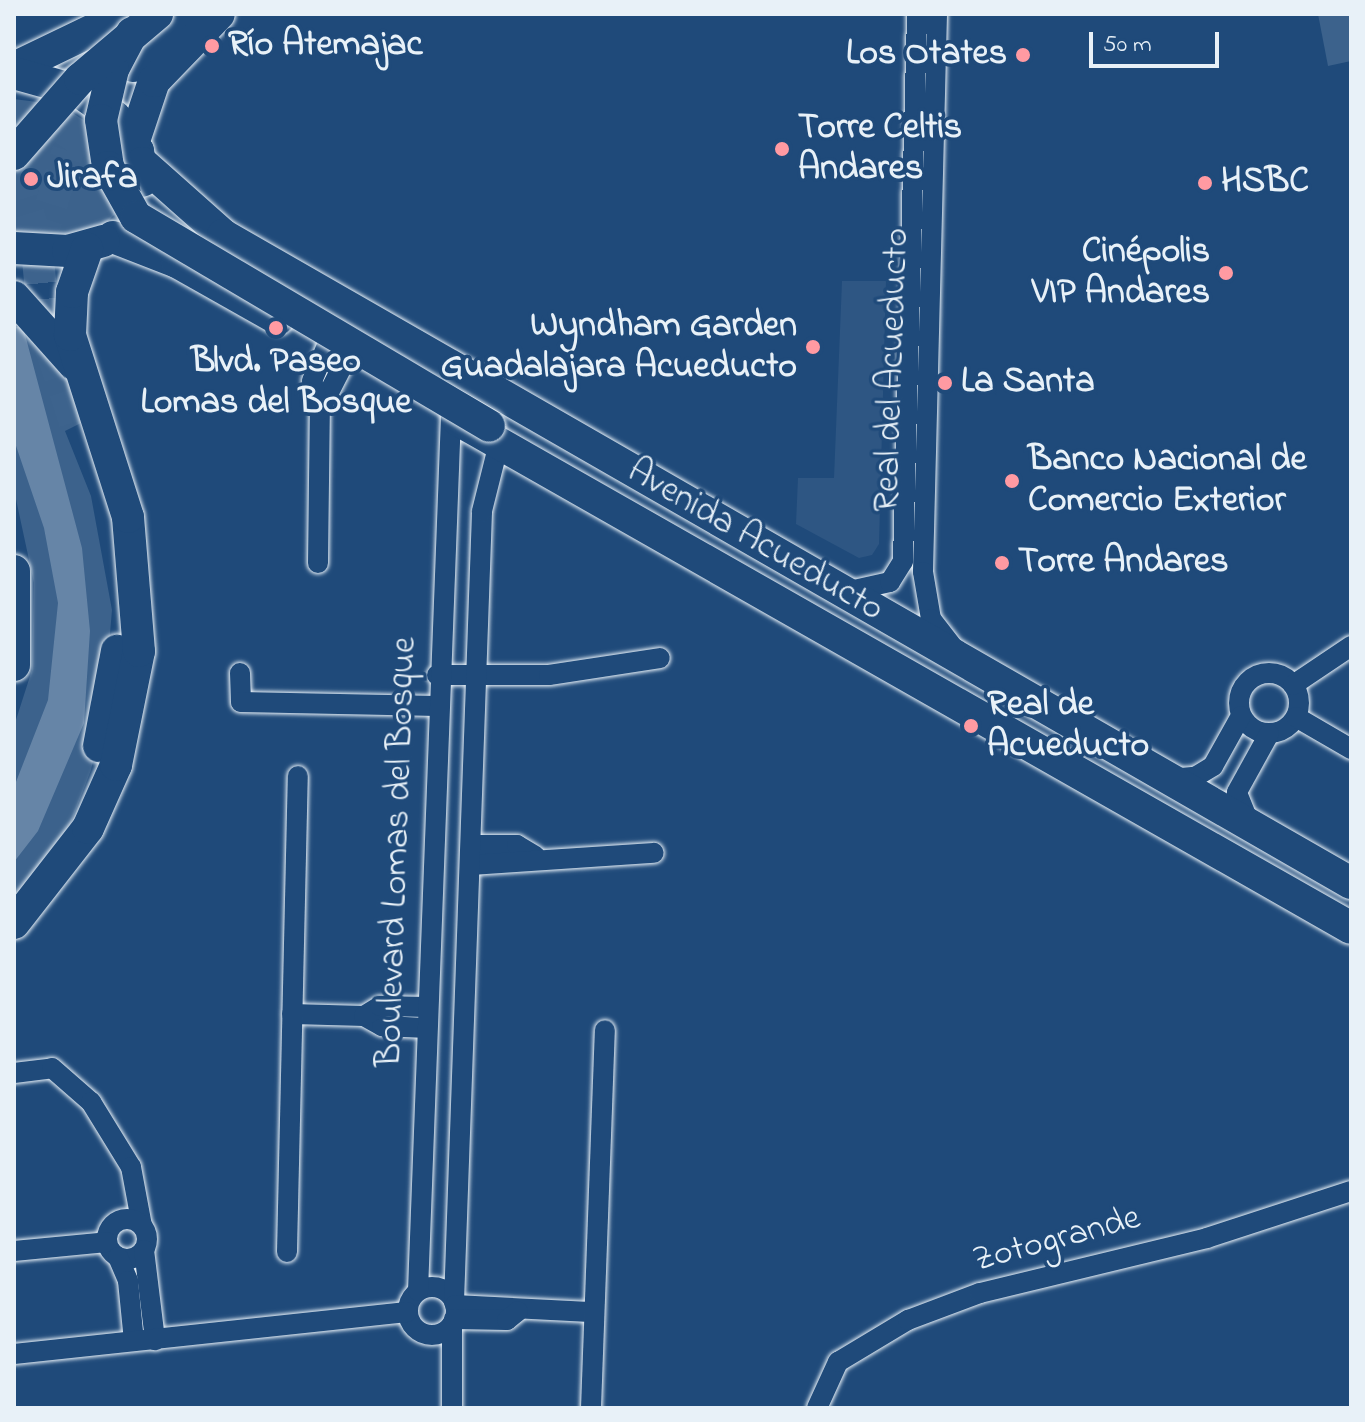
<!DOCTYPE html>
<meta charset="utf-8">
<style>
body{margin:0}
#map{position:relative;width:1365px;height:1422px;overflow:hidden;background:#1f4a7a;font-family:"Indie Flower",sans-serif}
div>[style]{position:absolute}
.built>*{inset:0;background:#2e5683}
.green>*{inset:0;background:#3c628c}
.water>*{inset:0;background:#6685a7}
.primary-tunnel>*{height:32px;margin-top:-16px;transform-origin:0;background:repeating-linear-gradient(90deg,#3d638d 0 32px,transparent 0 48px)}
.roads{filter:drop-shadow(0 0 2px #e8f1f8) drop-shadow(0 0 2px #e8f1f8)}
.minor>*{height:20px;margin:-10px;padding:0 10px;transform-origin:10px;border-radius:10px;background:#1f4a7a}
.minor>.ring{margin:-10px;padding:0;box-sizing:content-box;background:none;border:20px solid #1f4a7a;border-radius:50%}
.primary>*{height:32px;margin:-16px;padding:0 16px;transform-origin:16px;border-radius:16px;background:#1f4a7a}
.bridges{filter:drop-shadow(0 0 2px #e8f1f8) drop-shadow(0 0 2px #e8f1f8)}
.primary-bridge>*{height:32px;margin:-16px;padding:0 16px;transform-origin:16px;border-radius:16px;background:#1f4a7a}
.dots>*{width:22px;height:22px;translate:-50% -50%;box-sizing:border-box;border:4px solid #1f4a7a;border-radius:50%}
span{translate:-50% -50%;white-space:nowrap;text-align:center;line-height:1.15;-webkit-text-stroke:7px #1f4a7a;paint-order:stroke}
.poi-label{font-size:36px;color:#e8f1f8;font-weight:700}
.left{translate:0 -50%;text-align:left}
.right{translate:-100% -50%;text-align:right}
.street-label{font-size:36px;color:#e8f1f8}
.frame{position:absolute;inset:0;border:16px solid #e8f1f8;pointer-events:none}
.scale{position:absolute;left:1089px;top:32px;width:130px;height:36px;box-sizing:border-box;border:4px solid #e8f1f8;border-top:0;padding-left:10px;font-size:24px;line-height:28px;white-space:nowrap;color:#e8f1f8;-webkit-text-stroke:6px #1f4a7a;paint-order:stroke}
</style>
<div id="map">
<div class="built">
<div style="clip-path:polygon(842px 281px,886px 281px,879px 544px,872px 555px,859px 558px,796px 524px,798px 478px,834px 478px)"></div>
</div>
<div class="green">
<div style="clip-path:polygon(1318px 14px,1351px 14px,1351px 61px,1328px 66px)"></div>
<div style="clip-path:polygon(14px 99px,60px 105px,107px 135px,121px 208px,97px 232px,56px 240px,14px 232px)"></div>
<div style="clip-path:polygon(14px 310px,66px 369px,87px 420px,65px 431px,91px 496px,112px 610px,103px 716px,91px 770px,68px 830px,14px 921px,14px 726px,32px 670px,34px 583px,14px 490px)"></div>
</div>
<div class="water">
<div style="clip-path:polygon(14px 327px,23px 327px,82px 548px,90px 631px,84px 723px,38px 831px,14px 862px,14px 787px,48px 700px,58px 603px,44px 528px,14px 440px)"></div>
</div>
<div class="primary-tunnel">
<div style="left:14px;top:168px;width:74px;rotate:72.8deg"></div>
<div style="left:75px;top:422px;width:96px;rotate:-108.2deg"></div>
<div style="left:45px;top:331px;width:81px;rotate:-95.6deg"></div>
<div style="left:37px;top:250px;width:104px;rotate:-72.6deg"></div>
<div style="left:68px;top:151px;width:75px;rotate:-54.8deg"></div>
</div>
<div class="roads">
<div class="minor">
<div style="left:937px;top:14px;width:558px;rotate:91.44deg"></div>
<div style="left:923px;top:572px;width:48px;rotate:80.3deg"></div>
<div style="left:931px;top:619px;width:37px;rotate:52deg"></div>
<div style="left:320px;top:410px;width:59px;rotate:-63deg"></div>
<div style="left:318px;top:563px;width:153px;rotate:-89.3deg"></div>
<div style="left:320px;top:410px;width:30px;rotate:-105deg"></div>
<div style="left:312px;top:381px;width:38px;rotate:-67deg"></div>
<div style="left:845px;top:592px;width:46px;rotate:-12.5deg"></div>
<div style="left:890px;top:582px;width:25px;rotate:-58deg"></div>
<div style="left:903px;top:561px;width:547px;rotate:-88.53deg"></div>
<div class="ring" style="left:1239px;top:673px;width:40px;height:40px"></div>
<div style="left:240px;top:673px;width:29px;rotate:88deg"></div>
<div style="left:241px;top:702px;width:196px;rotate:1.2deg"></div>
<div style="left:437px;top:675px;width:112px"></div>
<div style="left:549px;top:675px;width:112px;rotate:-8.7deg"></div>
<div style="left:1293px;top:685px;width:70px;rotate:-33.9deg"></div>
<div style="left:1296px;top:717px;width:64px;rotate:30.2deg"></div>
<div style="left:1170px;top:779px;width:25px;rotate:-5deg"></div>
<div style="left:1195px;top:777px;width:21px;rotate:-31deg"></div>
<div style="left:1213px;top:766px;width:57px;rotate:-60.8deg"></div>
<div style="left:1250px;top:825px;width:35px;rotate:-112deg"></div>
<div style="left:1237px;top:792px;width:66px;rotate:-61.1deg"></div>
<div style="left:471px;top:845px;width:46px"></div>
<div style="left:517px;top:845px;width:21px;rotate:31deg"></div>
<div style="left:471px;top:865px;width:183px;rotate:-3.8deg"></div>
<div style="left:292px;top:1014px;width:72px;rotate:1.6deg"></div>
<div style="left:364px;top:1016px;width:21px;rotate:29deg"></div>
<div style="left:382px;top:1026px;width:45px;rotate:2.5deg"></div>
<div style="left:364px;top:1016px;width:19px;rotate:-32deg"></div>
<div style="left:380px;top:1006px;width:47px;rotate:1.2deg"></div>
<div style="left:14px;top:1073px;width:38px;rotate:-7deg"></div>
<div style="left:52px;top:1068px;width:52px;rotate:41.1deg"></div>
<div style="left:91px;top:1102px;width:76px;rotate:58.4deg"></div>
<div style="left:131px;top:1167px;width:60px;rotate:79.4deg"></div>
<div class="ring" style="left:107px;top:1219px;width:20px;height:20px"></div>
<div style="left:144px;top:1250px;width:91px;rotate:83deg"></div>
<div style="left:14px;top:1251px;width:93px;rotate:-5.5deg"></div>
<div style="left:287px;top:1252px;width:476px;rotate:-88.7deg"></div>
<div style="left:118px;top:1257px;width:26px;rotate:67deg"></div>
<div style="left:128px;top:1281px;width:60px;rotate:84.3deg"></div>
<div class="ring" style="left:408px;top:1287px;width:28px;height:28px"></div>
<div style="left:418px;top:1291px;width:877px;rotate:-87.84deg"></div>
<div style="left:454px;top:1302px;width:791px;rotate:-87.97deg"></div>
<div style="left:482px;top:511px;width:70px;rotate:-76deg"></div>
<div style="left:455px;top:1305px;width:135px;rotate:3deg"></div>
<div style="left:454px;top:1319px;width:53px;rotate:1.1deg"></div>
<div style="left:507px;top:1320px;width:14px;rotate:-39deg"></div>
<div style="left:14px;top:1354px;width:395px;rotate:-6.1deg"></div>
<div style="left:452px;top:1408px;width:84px;rotate:-90deg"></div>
<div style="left:591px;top:1408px;width:378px;rotate:-87.9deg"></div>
<div style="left:817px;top:1408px;width:51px;rotate:-65.5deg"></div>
<div style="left:838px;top:1362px;width:82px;rotate:-31deg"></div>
<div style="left:908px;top:1320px;width:77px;rotate:-20.6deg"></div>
<div style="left:980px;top:1293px;width:234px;rotate:-13.6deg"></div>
<div style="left:1207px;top:1238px;width:151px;rotate:-18.1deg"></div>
</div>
<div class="primary">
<div style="left:133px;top:66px;width:72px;rotate:-42.8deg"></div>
<div style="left:14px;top:68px;width:124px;rotate:-25.7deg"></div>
<div style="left:14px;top:73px;width:66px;rotate:15.7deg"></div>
<div style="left:78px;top:91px;width:45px;rotate:35.1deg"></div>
<div style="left:115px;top:117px;width:41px;rotate:55.9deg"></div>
<div style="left:138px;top:151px;width:30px;rotate:81deg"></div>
<div style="left:134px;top:141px;width:63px;rotate:-71.6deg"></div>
<div style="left:154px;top:81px;width:93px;rotate:-45.9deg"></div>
<div style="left:142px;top:163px;width:108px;rotate:41.6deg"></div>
<div style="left:223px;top:235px;width:1301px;rotate:29.88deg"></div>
<div style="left:113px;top:237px;width:69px;rotate:21.3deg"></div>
<div style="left:177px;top:262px;width:116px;rotate:29.4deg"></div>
<div style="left:14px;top:248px;width:54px;rotate:3.2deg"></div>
<div style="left:68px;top:251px;width:37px;rotate:-16deg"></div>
<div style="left:14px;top:297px;width:90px;rotate:48.2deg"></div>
<div style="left:458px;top:420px;width:1027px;rotate:29.63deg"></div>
<div style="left:14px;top:571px;width:94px;rotate:90deg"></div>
<div style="left:99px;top:746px;width:97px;rotate:-79.3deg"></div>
<div style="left:14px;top:923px;width:120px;rotate:-52.1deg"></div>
<div style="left:88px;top:828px;width:69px;rotate:-66deg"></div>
<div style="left:116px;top:765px;width:116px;rotate:-78.6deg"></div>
<div style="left:139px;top:651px;width:134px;rotate:-94.7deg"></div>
<div style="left:128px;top:517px;width:191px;rotate:-107.7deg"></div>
<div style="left:70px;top:335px;width:43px;rotate:-87.3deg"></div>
<div style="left:72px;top:292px;width:46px;rotate:-70.8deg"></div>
</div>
</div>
<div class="bridges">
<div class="primary-bridge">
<div style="left:132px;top:33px;width:41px;rotate:117.8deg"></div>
<div style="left:113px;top:69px;width:52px;rotate:103.2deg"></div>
<div style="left:101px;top:120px;width:48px;rotate:81.5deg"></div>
<div style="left:108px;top:167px;width:57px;rotate:60.8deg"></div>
<div style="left:136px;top:217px;width:410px;rotate:30.6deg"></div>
<div style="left:14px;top:154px;width:100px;rotate:-48.7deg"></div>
<div style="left:80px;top:79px;width:101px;rotate:-40.2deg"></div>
</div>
</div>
<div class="dots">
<div style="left:212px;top:46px;background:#ff9aa2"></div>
<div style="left:1023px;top:55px;background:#ff9aa2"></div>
<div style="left:782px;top:149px;background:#ff9aa2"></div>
<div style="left:31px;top:179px;background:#ff9aa2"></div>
<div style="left:1205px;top:183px;background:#ff9aa2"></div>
<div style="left:1226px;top:273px;background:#ff9aa2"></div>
<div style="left:276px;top:328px;background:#ff9aa2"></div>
<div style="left:813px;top:347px;background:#ff9aa2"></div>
<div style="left:945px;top:383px;background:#ff9aa2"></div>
<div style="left:1012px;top:481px;background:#ff9aa2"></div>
<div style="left:1002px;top:563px;background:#ff9aa2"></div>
<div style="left:971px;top:726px;background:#ff9aa2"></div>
</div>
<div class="poi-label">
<span class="left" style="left:228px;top:46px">Río Atemajac</span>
<span class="right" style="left:1007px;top:55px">Los Otates</span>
<span class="left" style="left:798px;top:149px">Torre Celtis<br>Andares</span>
<span class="left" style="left:47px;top:179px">Jirafa</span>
<span class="left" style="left:1221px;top:183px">HSBC</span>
<span class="right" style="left:1210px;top:273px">Cinépolis<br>VIP Andares</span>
<span class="right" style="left:797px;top:347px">Wyndham Garden<br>Guadalajara Acueducto</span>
<span style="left:276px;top:383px">Blvd. Paseo<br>Lomas del Bosque</span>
<span class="left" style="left:961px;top:383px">La Santa</span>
<span class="left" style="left:1028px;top:481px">Banco Nacional de<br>Comercio Exterior</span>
<span class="left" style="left:1018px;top:563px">Torre Andares</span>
<span class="left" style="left:987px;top:726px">Real de<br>Acueducto</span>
</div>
<div class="street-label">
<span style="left:893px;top:370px;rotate:-88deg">Real del Acueducto</span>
<span style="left:755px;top:541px;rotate:30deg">Avenida Acueducto</span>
<span style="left:398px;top:852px;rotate:-88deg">Boulevard Lomas del Bosque</span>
<span style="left:1057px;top:1240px;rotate:-15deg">Zotogrande</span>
</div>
<div class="frame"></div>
<div class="scale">50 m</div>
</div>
